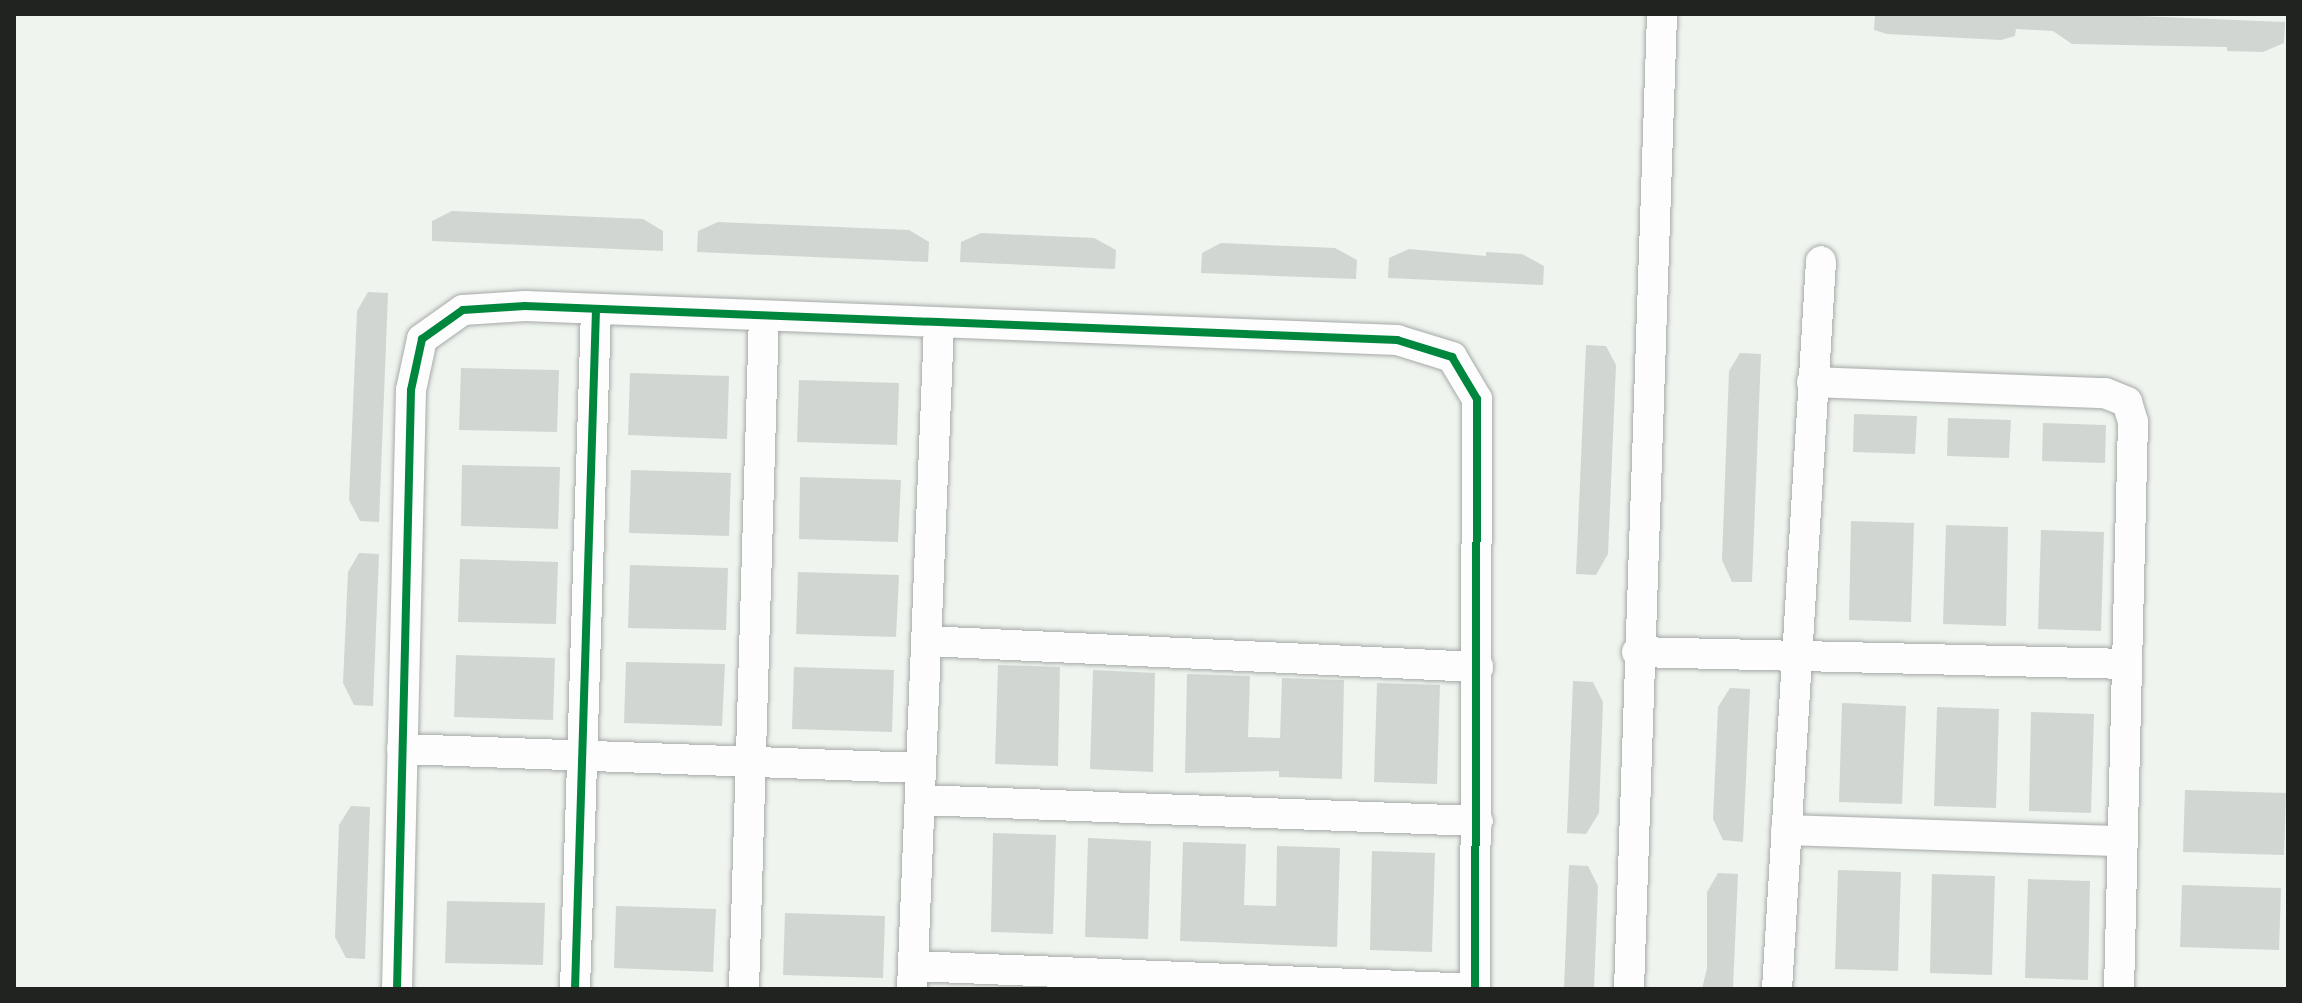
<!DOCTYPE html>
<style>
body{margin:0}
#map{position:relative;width:2302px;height:1003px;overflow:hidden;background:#eff4ef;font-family:Ubuntu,sans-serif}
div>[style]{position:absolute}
.building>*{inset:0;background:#d2d6d2}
.roads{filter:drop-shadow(0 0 2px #a6aaa7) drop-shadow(0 0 2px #a6aaa7)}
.minor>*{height:30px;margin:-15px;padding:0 15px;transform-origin:15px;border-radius:15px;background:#fdfdfd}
.cycleway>*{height:8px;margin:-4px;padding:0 4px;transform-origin:4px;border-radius:4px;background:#00873e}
span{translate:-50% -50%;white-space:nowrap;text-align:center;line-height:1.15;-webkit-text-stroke:8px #edf6ee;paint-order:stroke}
.frame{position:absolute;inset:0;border:16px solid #202320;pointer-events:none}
</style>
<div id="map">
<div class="building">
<div style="clip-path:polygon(1875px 14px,2088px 14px,2285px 22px,2284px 43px,2263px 52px,2227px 51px,2227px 47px,2072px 44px,2053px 31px,2016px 29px,2015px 36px,2001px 40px,1887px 34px,1874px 30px)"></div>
<div style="clip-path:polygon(452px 211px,643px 219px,663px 231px,663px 251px,432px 241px,432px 221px)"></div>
<div style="clip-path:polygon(718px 222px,909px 230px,929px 242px,928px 262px,697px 252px,698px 231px)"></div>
<div style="clip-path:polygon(981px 233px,1094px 238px,1116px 250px,1115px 269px,960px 262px,961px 242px)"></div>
<div style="clip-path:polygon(1221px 243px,1335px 248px,1357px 260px,1356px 279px,1201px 273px,1202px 253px)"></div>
<div style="clip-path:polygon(1409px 249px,1486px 256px,1486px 252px,1522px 254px,1544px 266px,1543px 285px,1388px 278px,1389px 258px)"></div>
<div style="clip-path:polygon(368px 292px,388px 293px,379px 522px,360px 521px,349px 500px,357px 311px)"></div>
<div style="clip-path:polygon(1586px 345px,1606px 346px,1616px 365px,1608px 554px,1596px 575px,1576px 574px)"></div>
<div style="clip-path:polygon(1740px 353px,1761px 354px,1752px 582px,1732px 582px,1722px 560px,1729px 371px)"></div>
<div style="clip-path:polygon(461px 368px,559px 370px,557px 432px,459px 430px)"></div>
<div style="clip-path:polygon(630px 373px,729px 376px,727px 439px,628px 435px)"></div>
<div style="clip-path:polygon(799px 380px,899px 383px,897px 445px,797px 442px)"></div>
<div style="clip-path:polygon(1854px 414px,1917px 416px,1915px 454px,1853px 452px)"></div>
<div style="clip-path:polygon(1948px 418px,2011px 420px,2009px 458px,1947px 456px)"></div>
<div style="clip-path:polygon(2043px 423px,2106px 425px,2105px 463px,2042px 461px)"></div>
<div style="clip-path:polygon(462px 465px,560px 467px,558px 529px,461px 526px)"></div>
<div style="clip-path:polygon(631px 470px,731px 473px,729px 536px,629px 533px)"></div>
<div style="clip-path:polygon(800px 477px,901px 480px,898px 542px,799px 539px)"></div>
<div style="clip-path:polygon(1851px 521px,1914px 523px,1911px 622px,1849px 620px)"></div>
<div style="clip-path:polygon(1946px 525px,2008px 527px,2006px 626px,1943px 624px)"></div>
<div style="clip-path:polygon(2041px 530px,2104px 532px,2101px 631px,2038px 629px)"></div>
<div style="clip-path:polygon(359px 553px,379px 554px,373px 706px,354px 705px,343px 683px,348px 572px)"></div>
<div style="clip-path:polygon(460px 559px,558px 562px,556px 624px,458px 622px)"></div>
<div style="clip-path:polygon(630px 565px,728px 568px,726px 630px,628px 628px)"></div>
<div style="clip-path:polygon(798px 572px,899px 575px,896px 637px,796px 634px)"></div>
<div style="clip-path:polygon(456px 655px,555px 658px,553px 720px,454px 717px)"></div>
<div style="clip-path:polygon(626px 662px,725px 664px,722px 726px,624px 723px)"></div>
<div style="clip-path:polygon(998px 665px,1060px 667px,1058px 766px,995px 764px)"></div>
<div style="clip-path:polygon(794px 667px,894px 670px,892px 732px,792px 729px)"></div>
<div style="clip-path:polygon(1093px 670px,1155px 673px,1153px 772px,1090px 769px)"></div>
<div style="clip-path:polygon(1187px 674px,1250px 676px,1248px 737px,1280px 738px,1282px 678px,1344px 680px,1342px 779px,1279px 777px,1279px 771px,1185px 773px)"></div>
<div style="clip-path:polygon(1573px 681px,1593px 682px,1603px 702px,1599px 813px,1586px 834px,1567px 833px)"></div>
<div style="clip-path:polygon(1377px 683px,1440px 685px,1437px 784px,1374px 782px)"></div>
<div style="clip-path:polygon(1730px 688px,1750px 689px,1743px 842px,1723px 840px,1713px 819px,1718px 707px)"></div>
<div style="clip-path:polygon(1842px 703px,1906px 706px,1902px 804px,1839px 802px)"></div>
<div style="clip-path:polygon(1937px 707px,1999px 709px,1996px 808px,1934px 806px)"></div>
<div style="clip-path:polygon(2031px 712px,2094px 714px,2091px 813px,2029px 811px)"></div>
<div style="clip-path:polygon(2185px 790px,2286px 793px,2284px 855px,2183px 852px)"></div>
<div style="clip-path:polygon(351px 806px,370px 807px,365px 959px,346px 958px,335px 937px,339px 825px)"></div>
<div style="clip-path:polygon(993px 833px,1056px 835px,1053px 934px,991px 932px)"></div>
<div style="clip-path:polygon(1088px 838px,1151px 841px,1148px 939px,1085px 937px)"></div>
<div style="clip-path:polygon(1183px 842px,1246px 844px,1244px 905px,1276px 906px,1277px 846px,1340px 848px,1337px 947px,1180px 941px)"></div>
<div style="clip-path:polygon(1372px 851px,1435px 853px,1432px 952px,1370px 950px)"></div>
<div style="clip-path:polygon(1569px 865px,1588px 866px,1598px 886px,1594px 989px,1564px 989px)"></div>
<div style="clip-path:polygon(1838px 870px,1901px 872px,1898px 971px,1835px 969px)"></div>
<div style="clip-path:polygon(1718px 873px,1738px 874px,1733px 989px,1702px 989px,1707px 968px,1707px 892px)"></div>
<div style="clip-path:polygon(1932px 874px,1995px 876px,1992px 975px,1930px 973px)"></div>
<div style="clip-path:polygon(2028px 879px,2090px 881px,2088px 980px,2025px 978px)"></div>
<div style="clip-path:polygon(2182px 885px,2281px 888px,2279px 950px,2180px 947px)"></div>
<div style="clip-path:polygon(447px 901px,545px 903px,543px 965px,445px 963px)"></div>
<div style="clip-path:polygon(616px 906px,716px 909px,713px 972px,614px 968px)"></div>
<div style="clip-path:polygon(785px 913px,885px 916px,883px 978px,783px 975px)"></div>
</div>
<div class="roads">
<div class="minor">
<div style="left:1812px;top:382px;width:293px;rotate:2.2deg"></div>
<div style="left:2105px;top:393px;width:24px;rotate:22deg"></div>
<div style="left:2127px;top:402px;width:21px;rotate:73deg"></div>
<div style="left:2133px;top:422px;width:567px;rotate:91.41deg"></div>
<div style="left:926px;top:641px;width:553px;rotate:2.7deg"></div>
<div style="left:1637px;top:652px;width:490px;rotate:1.4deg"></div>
<div style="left:402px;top:749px;width:519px;rotate:2.1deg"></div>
<div style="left:920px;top:800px;width:558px;rotate:2.16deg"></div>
<div style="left:1786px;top:830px;width:337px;rotate:1.9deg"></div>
<div style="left:913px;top:966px;width:562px;rotate:2.34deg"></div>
<div style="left:397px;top:989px;width:599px;rotate:-88.66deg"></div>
<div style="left:411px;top:390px;width:52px;rotate:-77.8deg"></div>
<div style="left:422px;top:339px;width:50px;rotate:-35.3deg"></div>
<div style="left:463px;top:310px;width:62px;rotate:-3.7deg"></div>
<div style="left:525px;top:306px;width:873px;rotate:2.23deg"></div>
<div style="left:1397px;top:340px;width:58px;rotate:17.2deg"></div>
<div style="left:1452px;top:357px;width:49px;rotate:59.2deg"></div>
<div style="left:1477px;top:399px;width:590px;rotate:90.19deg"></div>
<div style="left:575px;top:989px;width:680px;rotate:-88.23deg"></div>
<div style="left:744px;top:989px;width:672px;rotate:-88.3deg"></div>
<div style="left:912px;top:989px;width:665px;rotate:-87.67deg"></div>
<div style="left:1629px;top:989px;width:976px;rotate:-88.06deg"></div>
<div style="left:1777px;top:989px;width:729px;rotate:-86.54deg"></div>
</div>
</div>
<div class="cycleway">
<div style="left:397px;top:989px;width:599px;rotate:-88.66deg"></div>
<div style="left:411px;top:390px;width:52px;rotate:-77.8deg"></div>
<div style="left:422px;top:339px;width:50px;rotate:-35.3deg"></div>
<div style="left:463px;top:310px;width:62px;rotate:-3.7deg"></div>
<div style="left:525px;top:306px;width:873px;rotate:2.23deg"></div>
<div style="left:1397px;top:340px;width:58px;rotate:17.2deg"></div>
<div style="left:1452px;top:357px;width:49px;rotate:59.2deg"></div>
<div style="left:1477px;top:399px;width:590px;rotate:90.19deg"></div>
<div style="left:575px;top:989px;width:680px;rotate:-88.23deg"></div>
</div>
<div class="frame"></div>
</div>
